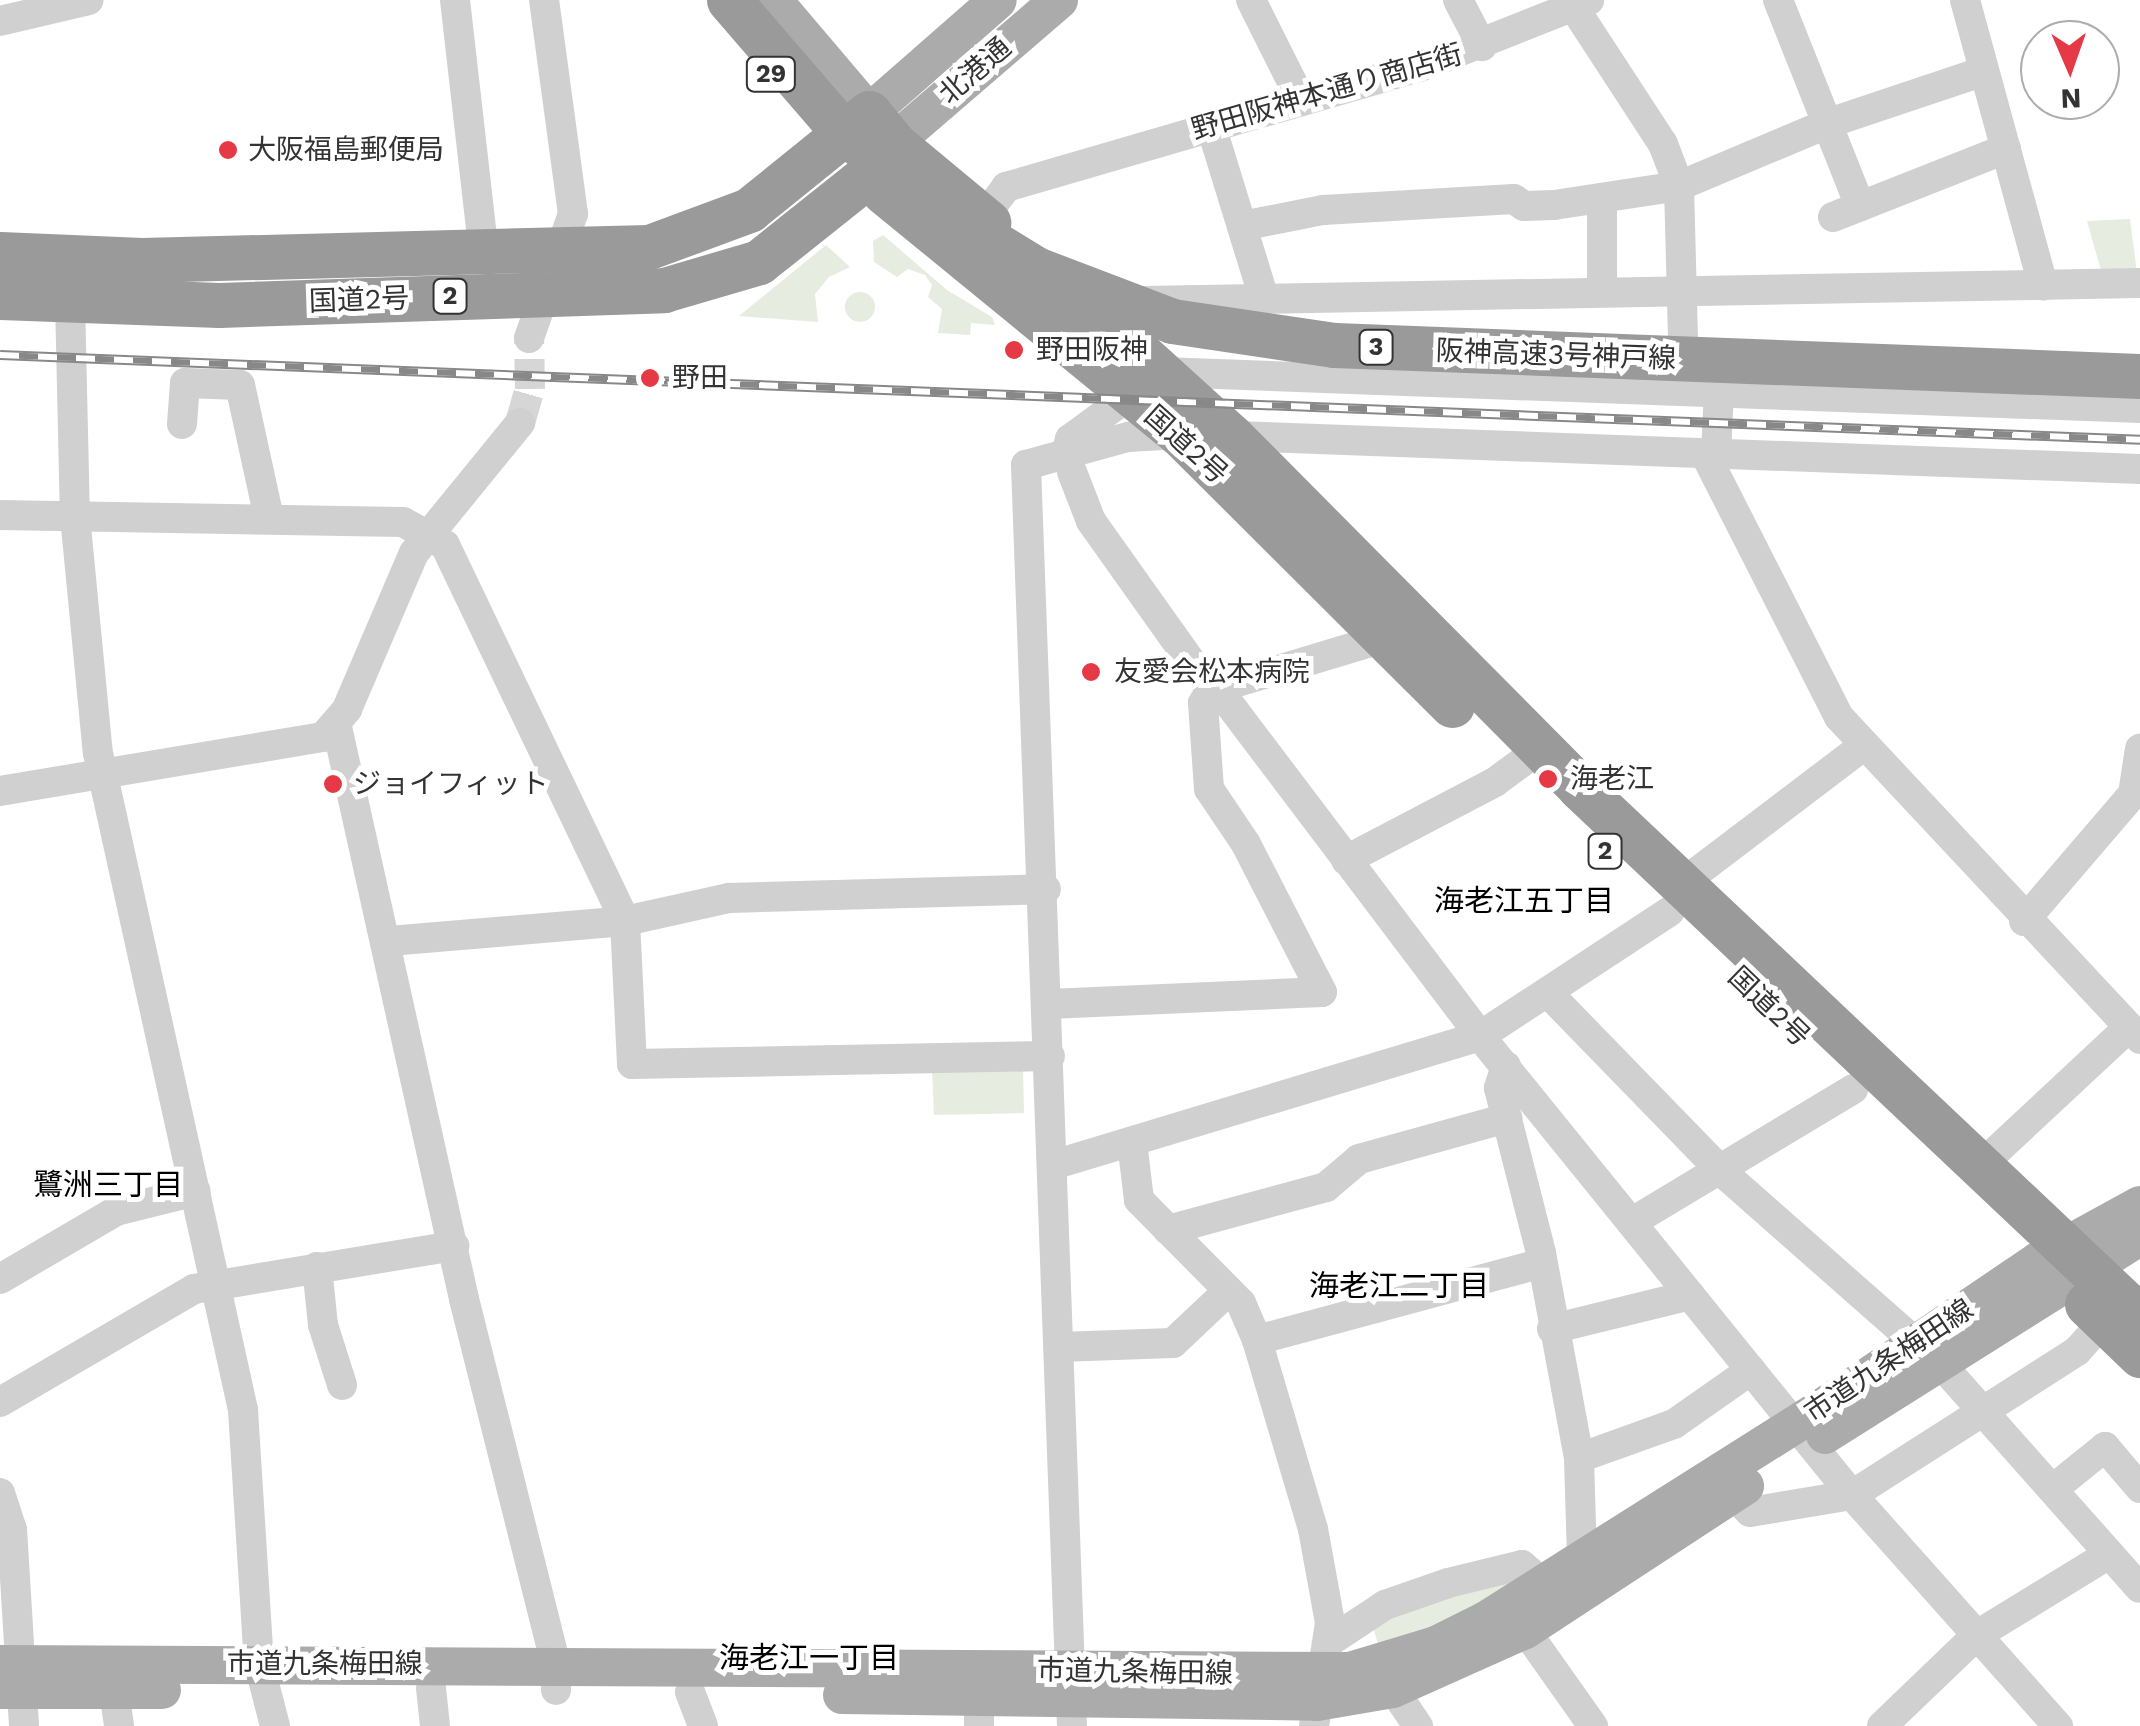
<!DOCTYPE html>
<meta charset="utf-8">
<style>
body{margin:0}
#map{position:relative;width:2140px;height:1726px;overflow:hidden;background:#fff;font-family:"Work Sans","Noto Sans JP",sans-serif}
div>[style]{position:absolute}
.green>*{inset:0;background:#e6ecdf}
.round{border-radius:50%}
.minor-tunnel>*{height:30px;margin-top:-15px;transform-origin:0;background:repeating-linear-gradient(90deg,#d6d6d6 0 30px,transparent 0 45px)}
.minor>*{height:30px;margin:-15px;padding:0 15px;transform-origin:15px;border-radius:15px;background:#d0d0d0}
.major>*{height:38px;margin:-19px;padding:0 19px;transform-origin:19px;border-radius:19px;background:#ababab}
.highway>*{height:45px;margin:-22.5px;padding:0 22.5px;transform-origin:22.5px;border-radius:22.5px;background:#9a9a9a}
.rail>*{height:10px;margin-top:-5px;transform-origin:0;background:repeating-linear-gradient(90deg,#fff 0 19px,#888 0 38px);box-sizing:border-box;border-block:2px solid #888}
.highway-bridge>*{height:45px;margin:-22.5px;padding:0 22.5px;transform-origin:22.5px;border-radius:22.5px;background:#9a9a9a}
.dots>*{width:28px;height:28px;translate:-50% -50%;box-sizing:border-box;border:5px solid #fff;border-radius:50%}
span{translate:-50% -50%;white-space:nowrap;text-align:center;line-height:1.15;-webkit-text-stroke:10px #fff;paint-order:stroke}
.shield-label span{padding:2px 8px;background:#fff;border:2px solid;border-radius:8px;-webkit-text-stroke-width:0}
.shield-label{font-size:25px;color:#333;font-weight:700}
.street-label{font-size:28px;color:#333}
.poi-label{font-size:28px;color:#333}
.left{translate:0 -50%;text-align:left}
.neighbourhood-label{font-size:30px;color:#000}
.north{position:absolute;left:2020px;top:20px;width:100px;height:100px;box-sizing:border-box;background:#fff;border:2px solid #adadad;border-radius:50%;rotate:178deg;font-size:28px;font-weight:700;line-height:40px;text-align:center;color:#333}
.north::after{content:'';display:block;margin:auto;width:35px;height:45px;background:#e63946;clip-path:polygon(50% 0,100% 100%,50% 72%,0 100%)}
</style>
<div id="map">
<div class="green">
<div style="clip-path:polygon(2130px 219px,2137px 273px,2102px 274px,2087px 221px)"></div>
<div style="clip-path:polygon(883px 235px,947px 290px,992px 317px,995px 325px,971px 323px,970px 335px,938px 333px,942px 309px,928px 297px,932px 285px,925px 275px,908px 269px,897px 277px,874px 262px,873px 241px)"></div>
<div style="clip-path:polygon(826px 245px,850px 267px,829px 277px,815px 294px,818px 322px,739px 316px)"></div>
<div class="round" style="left:845px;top:292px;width:30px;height:30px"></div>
<div style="clip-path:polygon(1023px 1067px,1024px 1113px,934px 1115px,932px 1069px)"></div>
<div style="clip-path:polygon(1520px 1582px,1429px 1634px,1379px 1648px,1372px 1623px,1425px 1593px)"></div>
</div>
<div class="minor-tunnel">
<div style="left:520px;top:423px;width:35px;rotate:-74deg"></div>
<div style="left:530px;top:389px;width:51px;rotate:-91.1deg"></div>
</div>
<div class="minor">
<div style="left:455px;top:0;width:258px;rotate:83.5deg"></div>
<div style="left:1251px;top:0;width:112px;rotate:63.4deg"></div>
<div style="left:1458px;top:0;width:52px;rotate:62.4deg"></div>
<div style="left:1778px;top:0;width:222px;rotate:68.3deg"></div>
<div style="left:1965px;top:0;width:296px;rotate:74.7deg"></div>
<div style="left:1573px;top:6px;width:165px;rotate:56.9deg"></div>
<div style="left:1663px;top:144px;width:45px;rotate:69.1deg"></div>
<div style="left:1679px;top:186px;width:187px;rotate:88.5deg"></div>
<div style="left:0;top:21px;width:91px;rotate:-13.3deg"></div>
<div style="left:1211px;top:126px;width:180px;rotate:72.9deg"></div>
<div style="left:1602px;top:198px;width:94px;rotate:90deg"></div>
<div style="left:1833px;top:217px;width:186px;rotate:-21.5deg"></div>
<div style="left:983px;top:218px;width:39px;rotate:-53deg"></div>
<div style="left:1006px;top:187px;width:431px;rotate:-16.2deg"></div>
<div style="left:1420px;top:67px;width:182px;rotate:-21.6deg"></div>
<div style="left:1242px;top:226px;width:83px;rotate:-11.2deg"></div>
<div style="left:1323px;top:210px;width:191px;rotate:-3.3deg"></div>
<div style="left:1514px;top:199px;width:12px;rotate:35deg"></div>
<div style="left:1524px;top:206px;width:30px;rotate:-2deg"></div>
<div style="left:1554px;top:205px;width:126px;rotate:-8.6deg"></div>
<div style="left:1679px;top:186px;width:163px;rotate:-22.8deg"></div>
<div style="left:1829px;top:123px;width:163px;rotate:-18.5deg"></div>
<div style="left:70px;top:300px;width:216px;rotate:88.7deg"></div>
<div style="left:75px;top:516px;width:238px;rotate:84.5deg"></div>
<div style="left:98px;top:753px;width:673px;rotate:77.55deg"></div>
<div style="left:243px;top:1410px;width:255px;rotate:86.4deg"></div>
<div style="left:259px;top:1664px;width:64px;rotate:75.5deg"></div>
<div style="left:1143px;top:301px;width:997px;rotate:-1.03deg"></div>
<div style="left:529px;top:338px;width:132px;rotate:-70.5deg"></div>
<div style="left:573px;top:214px;width:216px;rotate:-97.7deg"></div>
<div style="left:1162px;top:372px;width:979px;rotate:2.11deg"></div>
<div style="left:182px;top:424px;width:41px;rotate:-85.8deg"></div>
<div style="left:185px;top:383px;width:55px;rotate:2.1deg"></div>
<div style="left:240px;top:385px;width:136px;rotate:77.7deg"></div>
<div style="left:1705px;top:454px;width:295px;rotate:63deg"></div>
<div style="left:1839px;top:717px;width:441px;rotate:46.9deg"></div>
<div style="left:1716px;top:454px;width:63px;rotate:-87.3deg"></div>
<div style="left:1065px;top:458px;width:20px;rotate:-75deg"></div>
<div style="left:1070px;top:439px;width:73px;rotate:-36.1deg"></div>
<div style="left:1072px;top:472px;width:53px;rotate:68.8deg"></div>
<div style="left:1091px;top:521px;width:207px;rotate:54.6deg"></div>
<div style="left:1211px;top:690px;width:19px;rotate:35deg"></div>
<div style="left:1227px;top:701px;width:420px;rotate:52.9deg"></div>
<div style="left:1480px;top:1036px;width:591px;rotate:50.98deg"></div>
<div style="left:1852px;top:1495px;width:310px;rotate:48.3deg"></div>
<div style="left:0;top:515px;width:403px;rotate:1deg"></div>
<div style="left:403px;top:522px;width:48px;rotate:28.7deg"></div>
<div style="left:445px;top:545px;width:417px;rotate:64.4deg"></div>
<div style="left:625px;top:921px;width:143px;rotate:87.2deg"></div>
<div style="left:632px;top:1064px;width:418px;rotate:-1.1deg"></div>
<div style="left:337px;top:727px;width:586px;rotate:77.48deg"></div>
<div style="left:464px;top:1299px;width:377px;rotate:75.9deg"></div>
<div style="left:556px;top:1665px;width:25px;rotate:90deg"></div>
<div style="left:0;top:791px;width:327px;rotate:-9.5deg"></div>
<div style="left:323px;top:737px;width:37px;rotate:-49deg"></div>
<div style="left:347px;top:709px;width:170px;rotate:-66.8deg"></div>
<div style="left:414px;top:553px;width:168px;rotate:-50.8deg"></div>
<div style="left:1346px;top:860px;width:168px;rotate:-27.6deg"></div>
<div style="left:1495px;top:782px;width:56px;rotate:-36.3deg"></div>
<div style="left:1680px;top:885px;width:230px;rotate:-37.2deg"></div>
<div style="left:2024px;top:921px;width:167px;rotate:-49.4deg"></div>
<div style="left:2133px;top:794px;width:46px;rotate:-81.2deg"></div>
<div style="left:389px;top:941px;width:237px;rotate:-4.8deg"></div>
<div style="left:625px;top:921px;width:107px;rotate:-12.5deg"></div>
<div style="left:729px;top:898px;width:317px;rotate:-1.6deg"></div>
<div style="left:1548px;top:993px;width:248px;rotate:45.8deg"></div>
<div style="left:1721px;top:1171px;width:261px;rotate:41.4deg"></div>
<div style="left:1049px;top:1004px;width:273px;rotate:-2.5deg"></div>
<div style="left:1322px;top:992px;width:166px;rotate:-117.2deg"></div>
<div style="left:1246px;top:844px;width:66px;rotate:-123.9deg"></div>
<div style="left:1209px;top:789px;width:86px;rotate:-94deg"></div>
<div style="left:1203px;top:703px;width:15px;rotate:-58deg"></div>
<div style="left:1211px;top:690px;width:181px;rotate:-16.7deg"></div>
<div style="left:1506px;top:1066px;width:23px;rotate:108deg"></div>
<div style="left:1499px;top:1088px;width:170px;rotate:75.7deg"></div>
<div style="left:1541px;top:1253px;width:208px;rotate:79.5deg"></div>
<div style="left:1579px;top:1458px;width:102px;rotate:88.3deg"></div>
<div style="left:1132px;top:1142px;width:58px;rotate:83.1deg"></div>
<div style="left:1139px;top:1200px;width:145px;rotate:45.3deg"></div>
<div style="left:1241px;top:1303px;width:40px;rotate:66.6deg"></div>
<div style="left:1257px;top:1340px;width:197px;rotate:73.5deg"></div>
<div style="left:1313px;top:1529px;width:96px;rotate:79.7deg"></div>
<div style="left:1330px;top:1623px;width:104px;rotate:98.8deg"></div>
<div style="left:1053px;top:1165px;width:446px;rotate:-16.8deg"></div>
<div style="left:1480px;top:1036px;width:227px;rotate:-33.3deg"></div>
<div style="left:1980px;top:1166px;width:202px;rotate:-43deg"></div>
<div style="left:1632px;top:1222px;width:258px;rotate:-31deg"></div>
<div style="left:1168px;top:1230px;width:164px;rotate:-15.2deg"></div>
<div style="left:1326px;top:1187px;width:43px;rotate:-40.3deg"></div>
<div style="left:1359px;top:1159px;width:154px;rotate:-15.5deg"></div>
<div style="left:317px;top:1267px;width:58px;rotate:84.1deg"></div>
<div style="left:323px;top:1325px;width:63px;rotate:72.4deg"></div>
<div style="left:0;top:1279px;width:134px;rotate:-30.4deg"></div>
<div style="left:116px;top:1211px;width:82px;rotate:-14deg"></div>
<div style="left:1552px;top:1329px;width:142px;rotate:-13.8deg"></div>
<div style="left:1257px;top:1340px;width:291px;rotate:-15.1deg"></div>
<div style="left:1059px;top:1347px;width:114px;rotate:-2deg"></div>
<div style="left:1173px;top:1343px;width:76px;rotate:-43.4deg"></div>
<div style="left:1939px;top:1362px;width:302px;rotate:48.4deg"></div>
<div style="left:0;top:1402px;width:225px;rotate:-30.2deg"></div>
<div style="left:194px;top:1289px;width:264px;rotate:-9.4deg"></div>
<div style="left:1579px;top:1458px;width:101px;rotate:-19.7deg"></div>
<div style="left:1674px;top:1424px;width:94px;rotate:-35deg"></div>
<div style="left:2053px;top:1489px;width:67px;rotate:-38.9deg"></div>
<div style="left:2105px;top:1447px;width:54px;rotate:49.5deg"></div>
<div style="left:0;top:1493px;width:38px;rotate:72deg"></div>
<div style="left:12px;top:1529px;width:197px;rotate:86.5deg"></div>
<div style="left:1733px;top:1495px;width:24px;rotate:45deg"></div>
<div style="left:1750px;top:1512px;width:103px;rotate:-9.5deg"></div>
<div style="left:1852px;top:1495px;width:267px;rotate:-32.6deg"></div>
<div style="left:2077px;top:1351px;width:40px;rotate:-48deg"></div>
<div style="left:1525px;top:1630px;width:118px;rotate:54.7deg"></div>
<div style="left:1332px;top:1640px;width:64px;rotate:-33.4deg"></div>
<div style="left:1385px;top:1605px;width:67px;rotate:-19.2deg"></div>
<div style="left:1448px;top:1583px;width:76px;rotate:-13.7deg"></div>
<div style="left:1522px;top:1565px;width:29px;rotate:41deg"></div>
<div style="left:431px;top:1688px;width:38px;rotate:84deg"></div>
<div style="left:1393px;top:1689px;width:45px;rotate:56deg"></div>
<div style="left:114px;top:1690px;width:36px;rotate:82deg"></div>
<div style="left:690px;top:1692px;width:36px;rotate:69deg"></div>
<div style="left:979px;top:1726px;width:15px;rotate:-90deg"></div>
<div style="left:1072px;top:1726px;width:1262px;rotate:-92.09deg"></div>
<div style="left:1026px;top:465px;width:106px;rotate:-15.4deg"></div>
<div style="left:1128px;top:437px;width:52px;rotate:-3.3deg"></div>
<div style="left:1180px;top:434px;width:961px;rotate:2.09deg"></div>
<div style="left:1882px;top:1726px;width:132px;rotate:-43.8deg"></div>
<div style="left:1977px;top:1635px;width:155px;rotate:-31.5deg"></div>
</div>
<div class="major">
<div style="left:773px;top:0;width:148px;rotate:49.7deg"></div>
<div style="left:869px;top:113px;width:171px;rotate:-41.2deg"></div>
<div style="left:893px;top:143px;width:219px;rotate:-40.7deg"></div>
<div style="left:1825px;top:1435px;width:372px;rotate:-32.2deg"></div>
<div style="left:0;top:1664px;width:1350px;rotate:0.3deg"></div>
<div style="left:1350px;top:1671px;width:90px;rotate:-16.8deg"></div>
<div style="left:1436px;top:1645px;width:56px;rotate:-26.6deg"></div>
<div style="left:1486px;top:1620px;width:402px;rotate:-32.3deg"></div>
<div style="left:1826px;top:1405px;width:256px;rotate:-34.2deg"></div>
<div style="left:2038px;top:1261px;width:116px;rotate:-28.8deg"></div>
<div style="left:0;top:1690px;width:162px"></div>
<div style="left:842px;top:1695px;width:475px;rotate:0.8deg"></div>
<div style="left:1317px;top:1702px;width:77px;rotate:-9.7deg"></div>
<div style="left:1393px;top:1689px;width:145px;rotate:-24.1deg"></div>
<div style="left:1525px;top:1630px;width:263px;rotate:-33.2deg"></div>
</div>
<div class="highway">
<div style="left:884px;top:192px;width:382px;rotate:39.3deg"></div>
<div style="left:1180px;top:434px;width:384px;rotate:44.9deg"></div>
<div style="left:0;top:254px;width:142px;rotate:2.4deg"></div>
<div style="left:142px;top:260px;width:507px;rotate:-1.47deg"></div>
<div style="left:649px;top:247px;width:107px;rotate:-20.3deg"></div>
<div style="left:749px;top:210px;width:154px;rotate:-38.9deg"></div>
<div style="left:869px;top:113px;width:38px;rotate:51deg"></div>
<div style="left:893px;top:143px;width:124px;rotate:39.7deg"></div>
<div style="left:1061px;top:282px;width:232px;rotate:42.2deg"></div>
<div style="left:1233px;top:438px;width:493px;rotate:45.2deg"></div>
<div style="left:1580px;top:788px;width:770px;rotate:43.37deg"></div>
<div style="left:0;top:297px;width:219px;rotate:2.1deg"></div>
<div style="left:219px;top:305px;width:445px;rotate:-1.9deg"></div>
<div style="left:664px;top:290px;width:99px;rotate:-16.4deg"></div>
<div style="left:759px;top:262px;width:137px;rotate:-38.5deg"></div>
<div style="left:866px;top:177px;width:41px;rotate:-50.9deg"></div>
<div style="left:2087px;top:1304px;width:74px;rotate:43.9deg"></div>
</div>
<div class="rail">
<div style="left:0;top:355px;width:2142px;rotate:2.27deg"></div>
</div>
<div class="highway-bridge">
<div style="left:729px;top:0;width:164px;rotate:49.2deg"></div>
<div style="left:836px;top:124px;width:118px;rotate:40.9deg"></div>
<div style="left:925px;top:201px;width:130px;rotate:31.5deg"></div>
<div style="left:1036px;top:269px;width:146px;rotate:20.9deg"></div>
<div style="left:1172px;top:321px;width:164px;rotate:8.4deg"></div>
<div style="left:1334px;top:345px;width:807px;rotate:2.2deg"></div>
</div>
<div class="dots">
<div style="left:228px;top:150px;background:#e63946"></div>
<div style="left:1014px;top:350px;background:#e63946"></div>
<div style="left:650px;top:378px;background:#e63946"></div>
<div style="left:1091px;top:672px;background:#e63946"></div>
<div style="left:1548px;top:779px;background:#e63946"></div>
<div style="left:333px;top:784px;background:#e63946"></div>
</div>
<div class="shield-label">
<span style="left:771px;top:74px">29</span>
<span style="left:450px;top:296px">2</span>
<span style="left:1376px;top:347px">3</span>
<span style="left:1605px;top:851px">2</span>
</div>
<div class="street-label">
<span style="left:975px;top:71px;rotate:-41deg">北港通</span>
<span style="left:1327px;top:92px;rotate:-16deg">野田阪神本通り商店街</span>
<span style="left:359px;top:300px;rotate:-2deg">国道2号</span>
<span style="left:1556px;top:355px;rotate:2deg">阪神高速3号神戸線</span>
<span style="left:1186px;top:445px;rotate:42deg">国道2号</span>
<span style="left:1769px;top:1007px;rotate:44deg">国道2号</span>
<span style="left:1889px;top:1361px;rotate:-34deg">市道九条梅田線</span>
<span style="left:325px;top:1664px">市道九条梅田線</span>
<span style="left:1135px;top:1672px;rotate:1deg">市道九条梅田線</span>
</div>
<div class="poi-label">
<span class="left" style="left:248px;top:150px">大阪福島郵便局</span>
<span class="left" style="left:1036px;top:350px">野田阪神</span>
<span class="left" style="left:672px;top:378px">野田</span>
<span class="left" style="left:1114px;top:672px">友愛会松本病院</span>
<span class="left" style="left:1570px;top:779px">海老江</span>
<span class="left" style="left:353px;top:784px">ジョイフィット</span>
</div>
<div class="neighbourhood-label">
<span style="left:1524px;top:901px">海老江五丁目</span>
<span style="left:108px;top:1185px">鷺洲三丁目</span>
<span style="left:1399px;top:1286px">海老江二丁目</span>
<span style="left:809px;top:1658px">海老江一丁目</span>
</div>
<div class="north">N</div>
</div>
